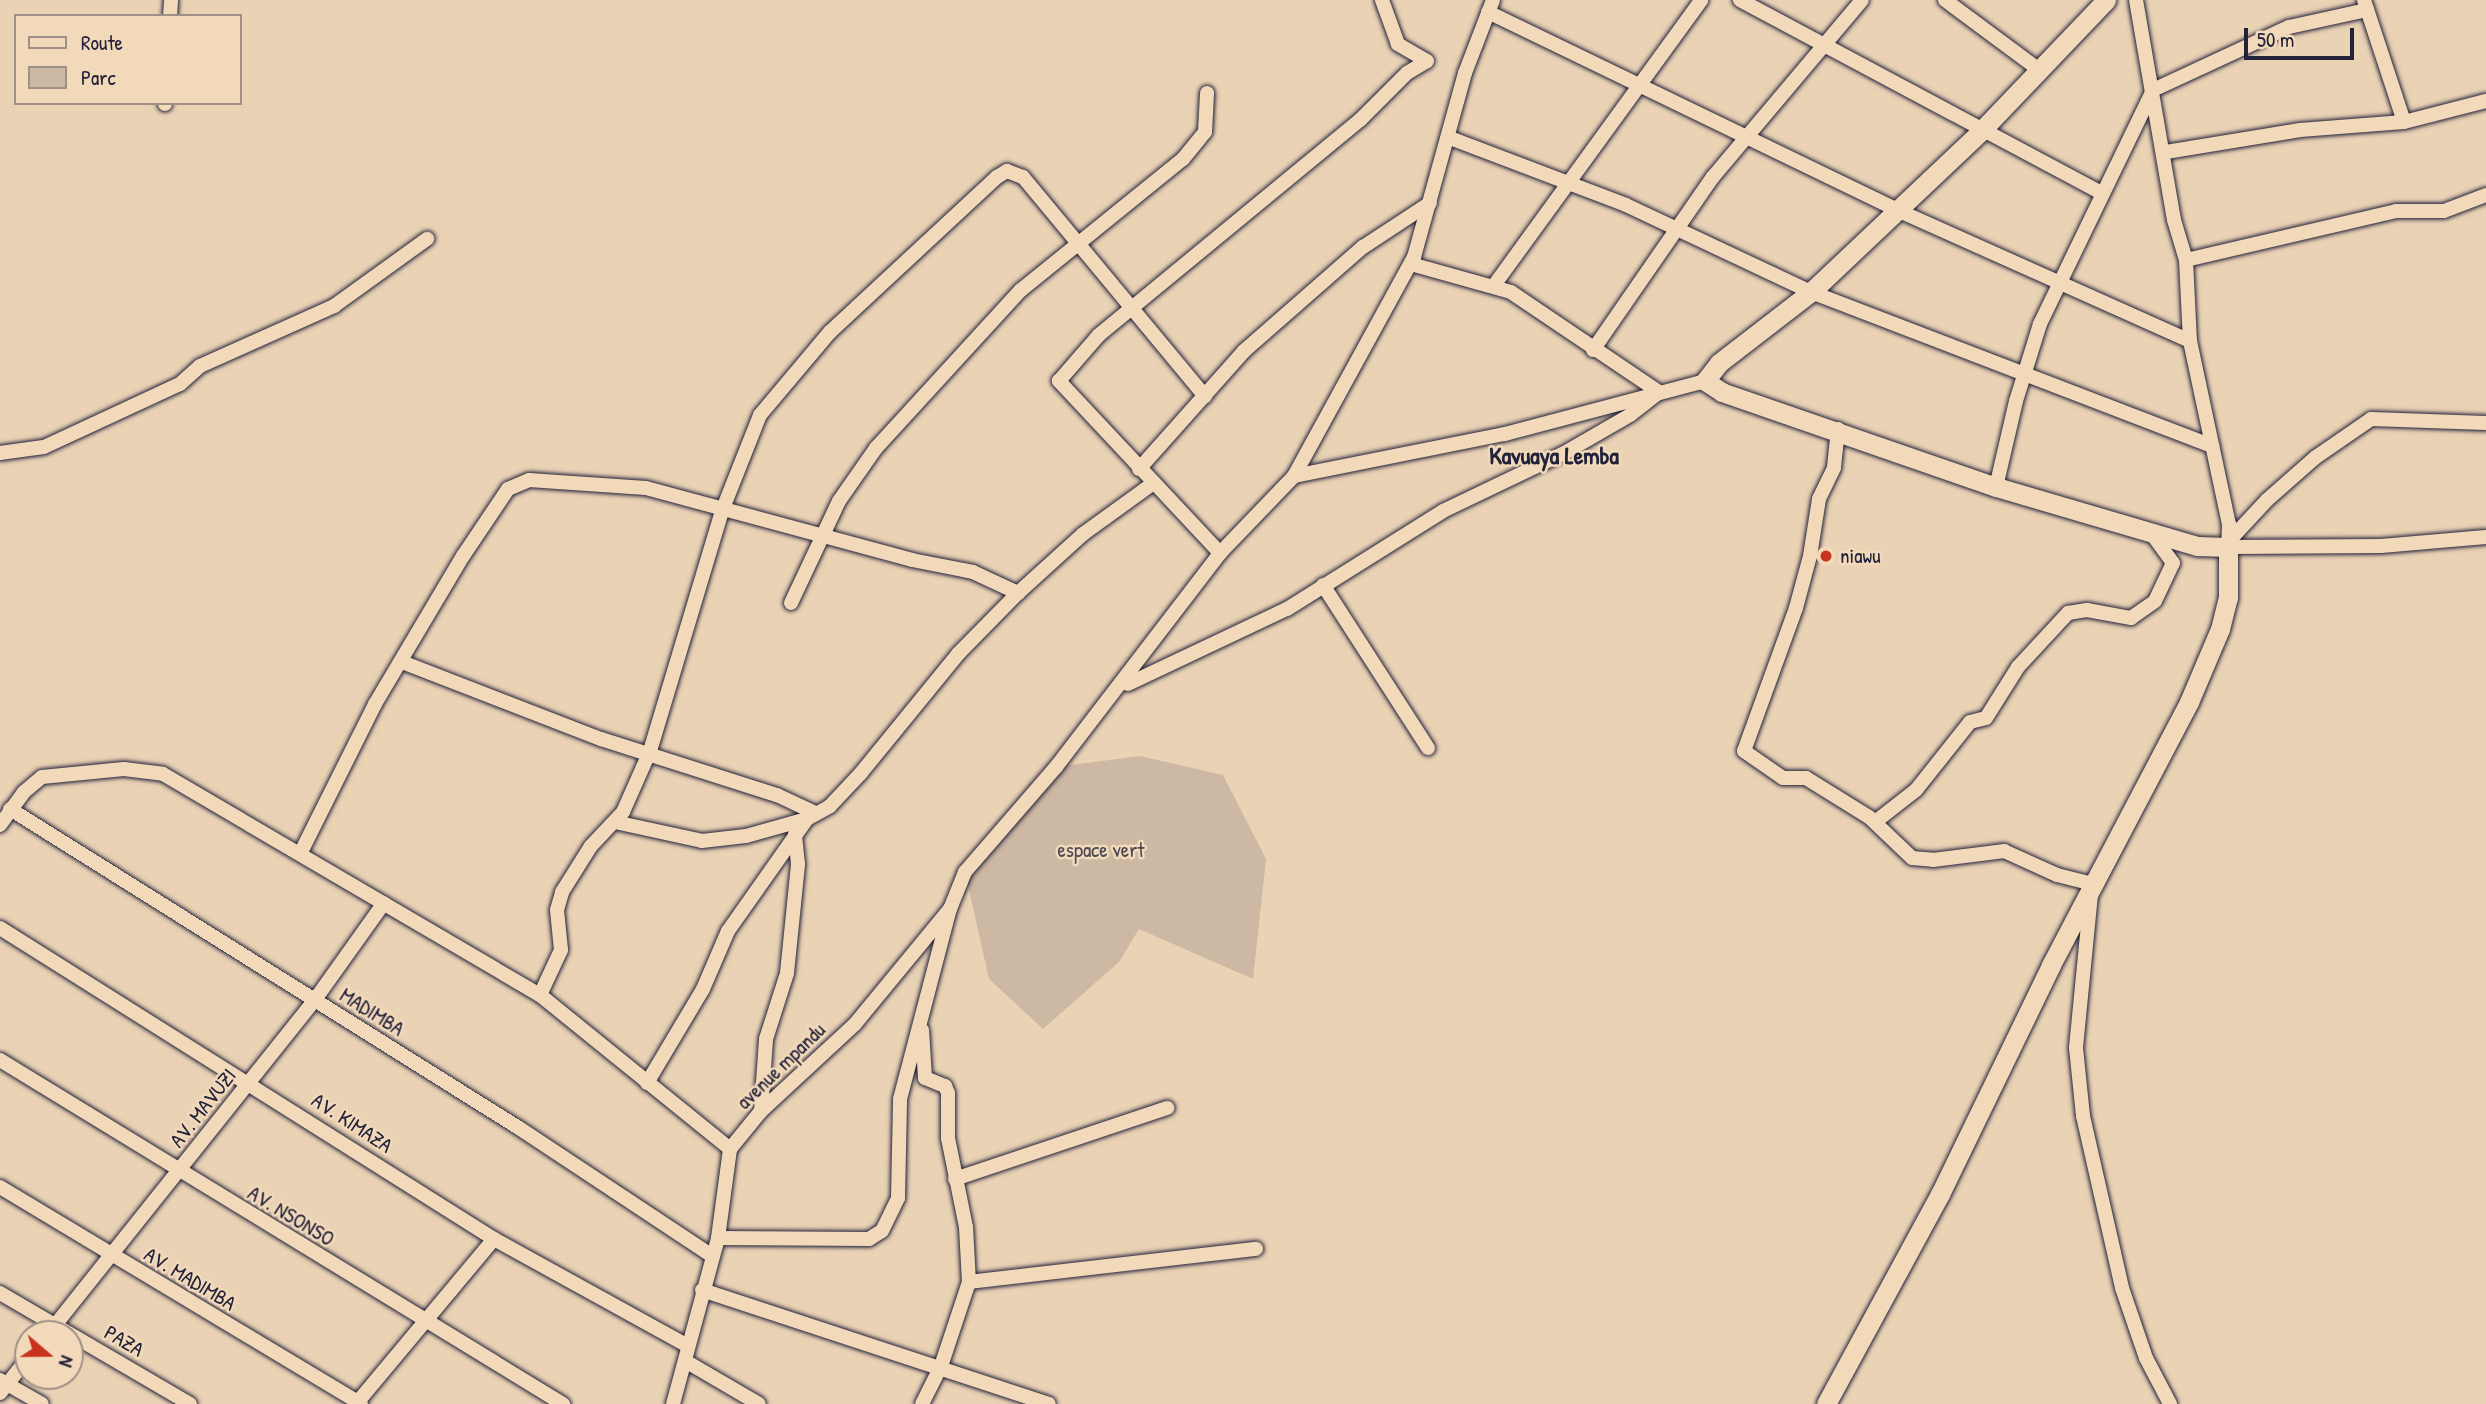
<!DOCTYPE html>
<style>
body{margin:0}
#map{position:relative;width:2486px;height:1404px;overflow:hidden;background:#ead2b5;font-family:"Patrick Hand",sans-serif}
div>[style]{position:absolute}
.green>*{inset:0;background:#ccb8a3}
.roads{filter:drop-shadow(0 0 2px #22223b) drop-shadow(0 0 2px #22223b)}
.street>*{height:14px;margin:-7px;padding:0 7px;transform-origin:7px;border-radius:7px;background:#f2d9ba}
.secondary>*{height:19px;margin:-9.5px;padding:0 9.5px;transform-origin:9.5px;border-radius:9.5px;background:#f2d9ba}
.dots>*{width:19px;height:19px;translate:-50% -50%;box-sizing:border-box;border:4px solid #f2d9ba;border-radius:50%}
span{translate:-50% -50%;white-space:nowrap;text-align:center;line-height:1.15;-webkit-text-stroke:5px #f2d9ba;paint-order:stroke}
.poi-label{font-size:21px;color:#22223b}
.left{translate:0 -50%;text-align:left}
.park-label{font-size:21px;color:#4c4855}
.street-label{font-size:21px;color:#22223b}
.quarter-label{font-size:24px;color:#22223b;font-weight:700}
.legend{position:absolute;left:14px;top:14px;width:228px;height:91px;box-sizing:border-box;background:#f2d9ba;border:2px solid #9f9087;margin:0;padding:9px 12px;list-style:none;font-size:21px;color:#22223b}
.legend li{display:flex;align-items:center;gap:14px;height:35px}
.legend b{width:35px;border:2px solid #9f9087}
.north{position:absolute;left:14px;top:1320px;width:70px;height:70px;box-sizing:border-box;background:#f2d9ba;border:2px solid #9f9087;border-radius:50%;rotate:110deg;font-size:19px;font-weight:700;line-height:28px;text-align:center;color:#22223b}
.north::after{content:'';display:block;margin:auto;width:24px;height:32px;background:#c8321e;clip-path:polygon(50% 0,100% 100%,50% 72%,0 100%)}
.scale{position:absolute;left:2244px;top:28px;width:110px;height:32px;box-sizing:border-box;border:4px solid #22223b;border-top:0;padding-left:9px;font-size:21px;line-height:24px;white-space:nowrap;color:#22223b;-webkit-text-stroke:5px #f2d9ba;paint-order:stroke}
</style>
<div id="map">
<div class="green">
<div style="clip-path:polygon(1140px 756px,1223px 775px,1266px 859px,1253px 979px,1139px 929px,1119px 962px,1043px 1029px,989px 979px,965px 872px,1056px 767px)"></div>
</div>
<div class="roads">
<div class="street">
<div style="left:1740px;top:0;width:408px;rotate:28.1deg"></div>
<div style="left:1945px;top:0;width:116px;rotate:36.6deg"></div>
<div style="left:2136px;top:0;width:223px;rotate:80.2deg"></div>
<div style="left:2174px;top:220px;width:42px;rotate:73.3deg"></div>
<div style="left:2186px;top:260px;width:81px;rotate:87.2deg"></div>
<div style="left:2190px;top:341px;width:187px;rotate:78deg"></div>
<div style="left:2229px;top:524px;width:23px;rotate:92deg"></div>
<div style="left:2228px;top:547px;width:153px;rotate:-0.4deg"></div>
<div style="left:2381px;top:546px;width:105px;rotate:-4.9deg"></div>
<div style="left:2364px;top:0;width:128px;rotate:71.8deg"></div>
<div style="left:1488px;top:12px;width:454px;rotate:25.8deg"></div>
<div style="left:1897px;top:210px;width:321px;rotate:24.1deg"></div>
<div style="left:170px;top:16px;width:16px;rotate:-86deg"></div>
<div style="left:165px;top:104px;width:1px;rotate:-90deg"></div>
<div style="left:1450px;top:138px;width:188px;rotate:20.8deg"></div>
<div style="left:1626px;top:205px;width:204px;rotate:25.2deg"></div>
<div style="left:1811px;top:292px;width:430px;rotate:21deg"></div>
<div style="left:2166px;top:152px;width:136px;rotate:-9.3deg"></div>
<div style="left:2300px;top:130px;width:104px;rotate:-4.4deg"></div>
<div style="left:2404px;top:122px;width:85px;rotate:-14.4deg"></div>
<div style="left:2186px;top:260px;width:216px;rotate:-13.1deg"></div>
<div style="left:2396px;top:211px;width:48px"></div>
<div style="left:2444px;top:211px;width:45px;rotate:-20.9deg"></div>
<div style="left:1495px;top:284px;width:351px;rotate:-54deg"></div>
<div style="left:1593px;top:350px;width:211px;rotate:-55.3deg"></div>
<div style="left:1713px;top:177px;width:231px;rotate:-49.9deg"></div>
<div style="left:1838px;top:429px;width:39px;rotate:96deg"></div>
<div style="left:1834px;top:468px;width:34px;rotate:116deg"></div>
<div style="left:1819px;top:499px;width:58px;rotate:99deg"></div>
<div style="left:1810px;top:556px;width:54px;rotate:105.1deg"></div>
<div style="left:1796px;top:608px;width:152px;rotate:110deg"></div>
<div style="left:1744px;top:751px;width:47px;rotate:34.7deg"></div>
<div style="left:1783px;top:778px;width:23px"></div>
<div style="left:1806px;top:778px;width:74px;rotate:31.8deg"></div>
<div style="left:1869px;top:817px;width:59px;rotate:43.6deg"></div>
<div style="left:1912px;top:858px;width:21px;rotate:5deg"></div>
<div style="left:1933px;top:860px;width:72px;rotate:-7.2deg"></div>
<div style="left:2004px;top:851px;width:58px;rotate:24.4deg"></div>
<div style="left:2057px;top:875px;width:36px;rotate:14deg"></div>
<div style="left:2092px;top:884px;width:165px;rotate:95.6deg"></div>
<div style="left:2076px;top:1048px;width:68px;rotate:84.1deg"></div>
<div style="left:2083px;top:1116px;width:176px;rotate:77.2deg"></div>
<div style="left:2122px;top:1288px;width:74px;rotate:71.1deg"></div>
<div style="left:2146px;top:1358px;width:52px;rotate:62.4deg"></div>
<div style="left:0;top:453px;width:44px;rotate:-7.8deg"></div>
<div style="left:44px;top:447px;width:150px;rotate:-24.9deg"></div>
<div style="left:180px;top:384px;width:27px;rotate:-42deg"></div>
<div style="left:200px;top:366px;width:147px;rotate:-24.1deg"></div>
<div style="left:334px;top:306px;width:115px;rotate:-35.8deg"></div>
<div style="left:1139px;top:469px;width:158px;rotate:-48.3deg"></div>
<div style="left:1244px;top:351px;width:158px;rotate:-41.2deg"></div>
<div style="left:1363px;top:247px;width:80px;rotate:-33.3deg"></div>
<div style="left:1294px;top:476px;width:215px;rotate:-11.3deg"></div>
<div style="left:1505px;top:434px;width:207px;rotate:-14.8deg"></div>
<div style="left:1996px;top:487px;width:88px;rotate:-76.9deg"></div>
<div style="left:2016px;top:401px;width:81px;rotate:-72.7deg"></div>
<div style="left:2040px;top:324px;width:260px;rotate:-64.2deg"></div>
<div style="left:2153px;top:90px;width:150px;rotate:-24.9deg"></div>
<div style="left:2289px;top:27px;width:80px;rotate:-12.3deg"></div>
<div style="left:2228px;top:542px;width:57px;rotate:-47.1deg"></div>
<div style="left:2267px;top:500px;width:65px;rotate:-41.3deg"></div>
<div style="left:2316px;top:457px;width:67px;rotate:-34.6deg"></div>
<div style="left:2371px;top:419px;width:115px;rotate:2deg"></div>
<div style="left:1220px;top:553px;width:236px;rotate:-133.1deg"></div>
<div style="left:1059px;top:381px;width:61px;rotate:-49deg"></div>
<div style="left:1099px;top:335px;width:338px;rotate:-39.5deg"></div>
<div style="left:1360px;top:120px;width:66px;rotate:-45deg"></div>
<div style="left:1407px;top:73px;width:23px;rotate:-31deg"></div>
<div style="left:1427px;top:61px;width:34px;rotate:-150deg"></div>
<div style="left:1398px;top:44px;width:47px;rotate:-110deg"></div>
<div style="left:1323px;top:585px;width:194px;rotate:57.2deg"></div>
<div style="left:791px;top:603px;width:113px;rotate:-64.8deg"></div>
<div style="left:839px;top:501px;width:65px;rotate:-55.1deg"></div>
<div style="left:876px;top:448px;width:214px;rotate:-47.5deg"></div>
<div style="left:1021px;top:290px;width:208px;rotate:-39deg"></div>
<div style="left:1183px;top:159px;width:35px;rotate:-51deg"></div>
<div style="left:1205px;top:132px;width:39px;rotate:-87deg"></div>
<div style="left:402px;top:662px;width:213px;rotate:21.2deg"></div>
<div style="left:601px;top:739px;width:185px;rotate:17.7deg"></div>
<div style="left:777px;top:795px;width:42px;rotate:25.3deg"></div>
<div style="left:1128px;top:684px;width:176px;rotate:-25.3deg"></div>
<div style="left:1287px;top:609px;width:184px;rotate:-32.1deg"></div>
<div style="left:1443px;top:511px;width:136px;rotate:-25.6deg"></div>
<div style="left:1566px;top:452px;width:74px;rotate:-30deg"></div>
<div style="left:1630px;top:415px;width:37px;rotate:-38deg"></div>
<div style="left:1659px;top:392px;width:179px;rotate:-146deg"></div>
<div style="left:1511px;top:292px;width:104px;rotate:-164.4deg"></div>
<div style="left:10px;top:809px;width:601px;rotate:32.08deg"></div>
<div style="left:519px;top:1128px;width:230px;rotate:33.5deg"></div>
<div style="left:615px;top:822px;width:89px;rotate:12.3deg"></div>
<div style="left:702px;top:841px;width:44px;rotate:-6.5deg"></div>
<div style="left:746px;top:836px;width:63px;rotate:-15.6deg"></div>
<div style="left:1875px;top:822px;width:52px;rotate:-38deg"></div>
<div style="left:1916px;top:790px;width:87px;rotate:-51.5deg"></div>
<div style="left:1970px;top:722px;width:16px;rotate:-14deg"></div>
<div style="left:1986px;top:718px;width:60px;rotate:-57.9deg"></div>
<div style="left:2018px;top:667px;width:74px;rotate:-47.2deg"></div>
<div style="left:2068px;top:613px;width:19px;rotate:-9deg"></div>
<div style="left:2087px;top:610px;width:45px;rotate:10.3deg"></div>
<div style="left:2131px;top:618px;width:29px;rotate:-35deg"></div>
<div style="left:2155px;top:601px;width:42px;rotate:-64.7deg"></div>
<div style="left:2173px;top:563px;width:36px;rotate:-126deg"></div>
<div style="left:0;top:825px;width:41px;rotate:-54deg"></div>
<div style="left:24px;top:792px;width:23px;rotate:-40deg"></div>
<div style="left:42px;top:777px;width:82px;rotate:-5.6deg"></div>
<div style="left:124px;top:769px;width:39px;rotate:7deg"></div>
<div style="left:163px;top:774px;width:437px;rotate:30.4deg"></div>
<div style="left:540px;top:995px;width:245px;rotate:39deg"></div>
<div style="left:301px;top:852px;width:165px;rotate:-63.4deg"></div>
<div style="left:375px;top:704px;width:172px;rotate:-59.3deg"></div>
<div style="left:463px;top:556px;width:81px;rotate:-56.1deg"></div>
<div style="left:508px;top:489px;width:23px;rotate:-23deg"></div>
<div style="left:529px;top:480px;width:117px;rotate:3.9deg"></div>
<div style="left:646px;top:488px;width:276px;rotate:15.1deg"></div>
<div style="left:912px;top:560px;width:62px;rotate:11.1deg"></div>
<div style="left:973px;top:572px;width:50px;rotate:25deg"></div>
<div style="left:0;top:928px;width:584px;rotate:32.19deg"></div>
<div style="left:494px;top:1239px;width:219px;rotate:28.9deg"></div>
<div style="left:540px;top:995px;width:50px;rotate:-65deg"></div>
<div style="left:561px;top:950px;width:40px;rotate:-95.7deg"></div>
<div style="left:557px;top:910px;width:19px;rotate:-74deg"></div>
<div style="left:562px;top:892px;width:54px;rotate:-57.8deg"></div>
<div style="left:591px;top:846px;width:47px;rotate:-46.7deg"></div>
<div style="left:623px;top:812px;width:67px;rotate:-66.1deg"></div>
<div style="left:650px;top:751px;width:251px;rotate:-73.3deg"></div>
<div style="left:722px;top:511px;width:103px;rotate:-68.4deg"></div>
<div style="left:760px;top:415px;width:109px;rotate:-49.9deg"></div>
<div style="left:830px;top:332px;width:228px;rotate:-42.9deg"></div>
<div style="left:997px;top:177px;width:12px;rotate:-31deg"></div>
<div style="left:1007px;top:171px;width:17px;rotate:21deg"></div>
<div style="left:1023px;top:177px;width:285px;rotate:50.3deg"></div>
<div style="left:922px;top:1030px;width:48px;rotate:86.4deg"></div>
<div style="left:925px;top:1078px;width:22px;rotate:22deg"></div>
<div style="left:945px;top:1086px;width:8px;rotate:67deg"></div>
<div style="left:948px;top:1093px;width:45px;rotate:90deg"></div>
<div style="left:948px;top:1138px;width:91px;rotate:78.6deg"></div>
<div style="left:966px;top:1227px;width:55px;rotate:86.9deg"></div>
<div style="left:969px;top:1282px;width:89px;rotate:108.4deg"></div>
<div style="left:941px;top:1366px;width:42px;rotate:116.6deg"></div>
<div style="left:0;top:1060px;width:660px;rotate:31.43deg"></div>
<div style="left:647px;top:1083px;width:109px;rotate:-59.2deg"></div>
<div style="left:703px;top:989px;width:63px;rotate:-66.7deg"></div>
<div style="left:728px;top:931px;width:137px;rotate:-54.8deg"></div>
<div style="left:807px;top:819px;width:26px;rotate:-29deg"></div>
<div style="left:830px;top:806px;width:45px;rotate:-46.8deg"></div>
<div style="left:861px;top:773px;width:154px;rotate:-50.8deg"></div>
<div style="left:958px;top:654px;width:86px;rotate:-45.5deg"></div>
<div style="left:1018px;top:593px;width:88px;rotate:-42.2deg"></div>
<div style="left:1083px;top:534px;width:85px;rotate:-35.9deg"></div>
<div style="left:761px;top:1111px;width:72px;rotate:-86deg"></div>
<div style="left:766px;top:1039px;width:69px;rotate:-72.3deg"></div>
<div style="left:787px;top:973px;width:110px;rotate:-84.2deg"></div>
<div style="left:798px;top:864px;width:30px;rotate:-96deg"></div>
<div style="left:955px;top:1179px;width:224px;rotate:-18.5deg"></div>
<div style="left:0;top:1187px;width:421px;rotate:31deg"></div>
<div style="left:718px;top:1238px;width:151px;rotate:0.4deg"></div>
<div style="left:869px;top:1239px;width:15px;rotate:-32deg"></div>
<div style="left:882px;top:1231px;width:37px;rotate:-64deg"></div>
<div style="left:898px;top:1198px;width:99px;rotate:-88.8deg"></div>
<div style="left:900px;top:1099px;width:196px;rotate:-75.3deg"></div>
<div style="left:950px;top:909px;width:40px;rotate:-68deg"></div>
<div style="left:965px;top:872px;width:139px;rotate:-49.1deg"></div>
<div style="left:1056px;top:767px;width:270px;rotate:-52.5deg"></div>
<div style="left:1220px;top:553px;width:107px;rotate:-46.1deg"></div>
<div style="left:1294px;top:476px;width:250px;rotate:-61.3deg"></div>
<div style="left:1414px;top:257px;width:191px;rotate:-74.5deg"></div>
<div style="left:1465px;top:73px;width:78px;rotate:-69deg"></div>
<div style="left:969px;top:1282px;width:289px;rotate:-6.6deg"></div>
<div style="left:702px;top:1290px;width:365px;rotate:18.2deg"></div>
<div style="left:0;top:1293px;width:220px;rotate:30.3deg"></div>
<div style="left:48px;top:1334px;width:426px;rotate:-51.4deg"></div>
<div style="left:314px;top:1001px;width:120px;rotate:-54.5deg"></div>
<div style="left:687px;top:1362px;width:83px;rotate:30.3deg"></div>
<div style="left:0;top:1380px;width:48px;rotate:29.7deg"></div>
<div style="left:0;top:1393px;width:45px;rotate:-51.3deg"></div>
<div style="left:356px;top:1404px;width:215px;rotate:-50.1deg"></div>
<div style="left:673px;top:1404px;width:172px;rotate:-74.8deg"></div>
<div style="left:718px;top:1238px;width:90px;rotate:-82.3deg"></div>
<div style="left:730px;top:1149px;width:49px;rotate:-50.8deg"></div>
<div style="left:761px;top:1111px;width:128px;rotate:-42.8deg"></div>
<div style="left:855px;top:1024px;width:148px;rotate:-50.5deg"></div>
</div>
<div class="secondary">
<div style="left:1826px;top:1404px;width:239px;rotate:-61.5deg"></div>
<div style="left:1940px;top:1194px;width:254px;rotate:-64.1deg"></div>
<div style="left:2051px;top:965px;width:297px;rotate:-62.3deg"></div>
<div style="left:2189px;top:702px;width:79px;rotate:-67deg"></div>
<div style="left:2220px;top:629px;width:32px;rotate:-76deg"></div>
<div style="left:2228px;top:598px;width:51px;rotate:-90deg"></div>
<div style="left:2228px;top:547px;width:31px;rotate:-178deg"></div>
<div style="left:2197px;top:546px;width:209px;rotate:-163.6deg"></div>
<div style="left:1996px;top:487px;width:290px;rotate:-160.9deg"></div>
<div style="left:1722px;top:392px;width:20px;rotate:-147deg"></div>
<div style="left:1705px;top:381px;width:23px;rotate:-52deg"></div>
<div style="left:1719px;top:363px;width:116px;rotate:-37.7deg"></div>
<div style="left:1811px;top:292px;width:234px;rotate:-43.4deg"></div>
<div style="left:1981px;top:131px;width:181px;rotate:-46.3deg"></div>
</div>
</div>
<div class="dots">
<div style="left:1826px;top:556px;background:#c8321e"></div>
</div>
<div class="poi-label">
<span class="left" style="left:1840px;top:556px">niawu</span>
</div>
<div class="park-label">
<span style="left:1101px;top:850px">espace vert</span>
</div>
<div class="street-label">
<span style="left:372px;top:1012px;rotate:32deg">MADIMBA</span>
<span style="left:781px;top:1066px;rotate:-44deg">avenue mpandu</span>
<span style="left:203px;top:1108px;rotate:-52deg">AV. MAVUZI</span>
<span style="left:352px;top:1123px;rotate:33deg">AV. KIMAZA</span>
<span style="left:291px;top:1216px;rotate:31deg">AV. NSONSO</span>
<span style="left:190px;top:1279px;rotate:31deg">AV. MADIMBA</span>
<span style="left:124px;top:1341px;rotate:30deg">PAZA</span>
</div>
<div class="quarter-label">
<span style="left:1554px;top:456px">Kavuaya Lemba</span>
</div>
<ul class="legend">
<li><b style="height:9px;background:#f2d9ba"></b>Route</li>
<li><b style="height:19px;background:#ccb8a3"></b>Parc</li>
</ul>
<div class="north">N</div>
<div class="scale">50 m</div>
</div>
